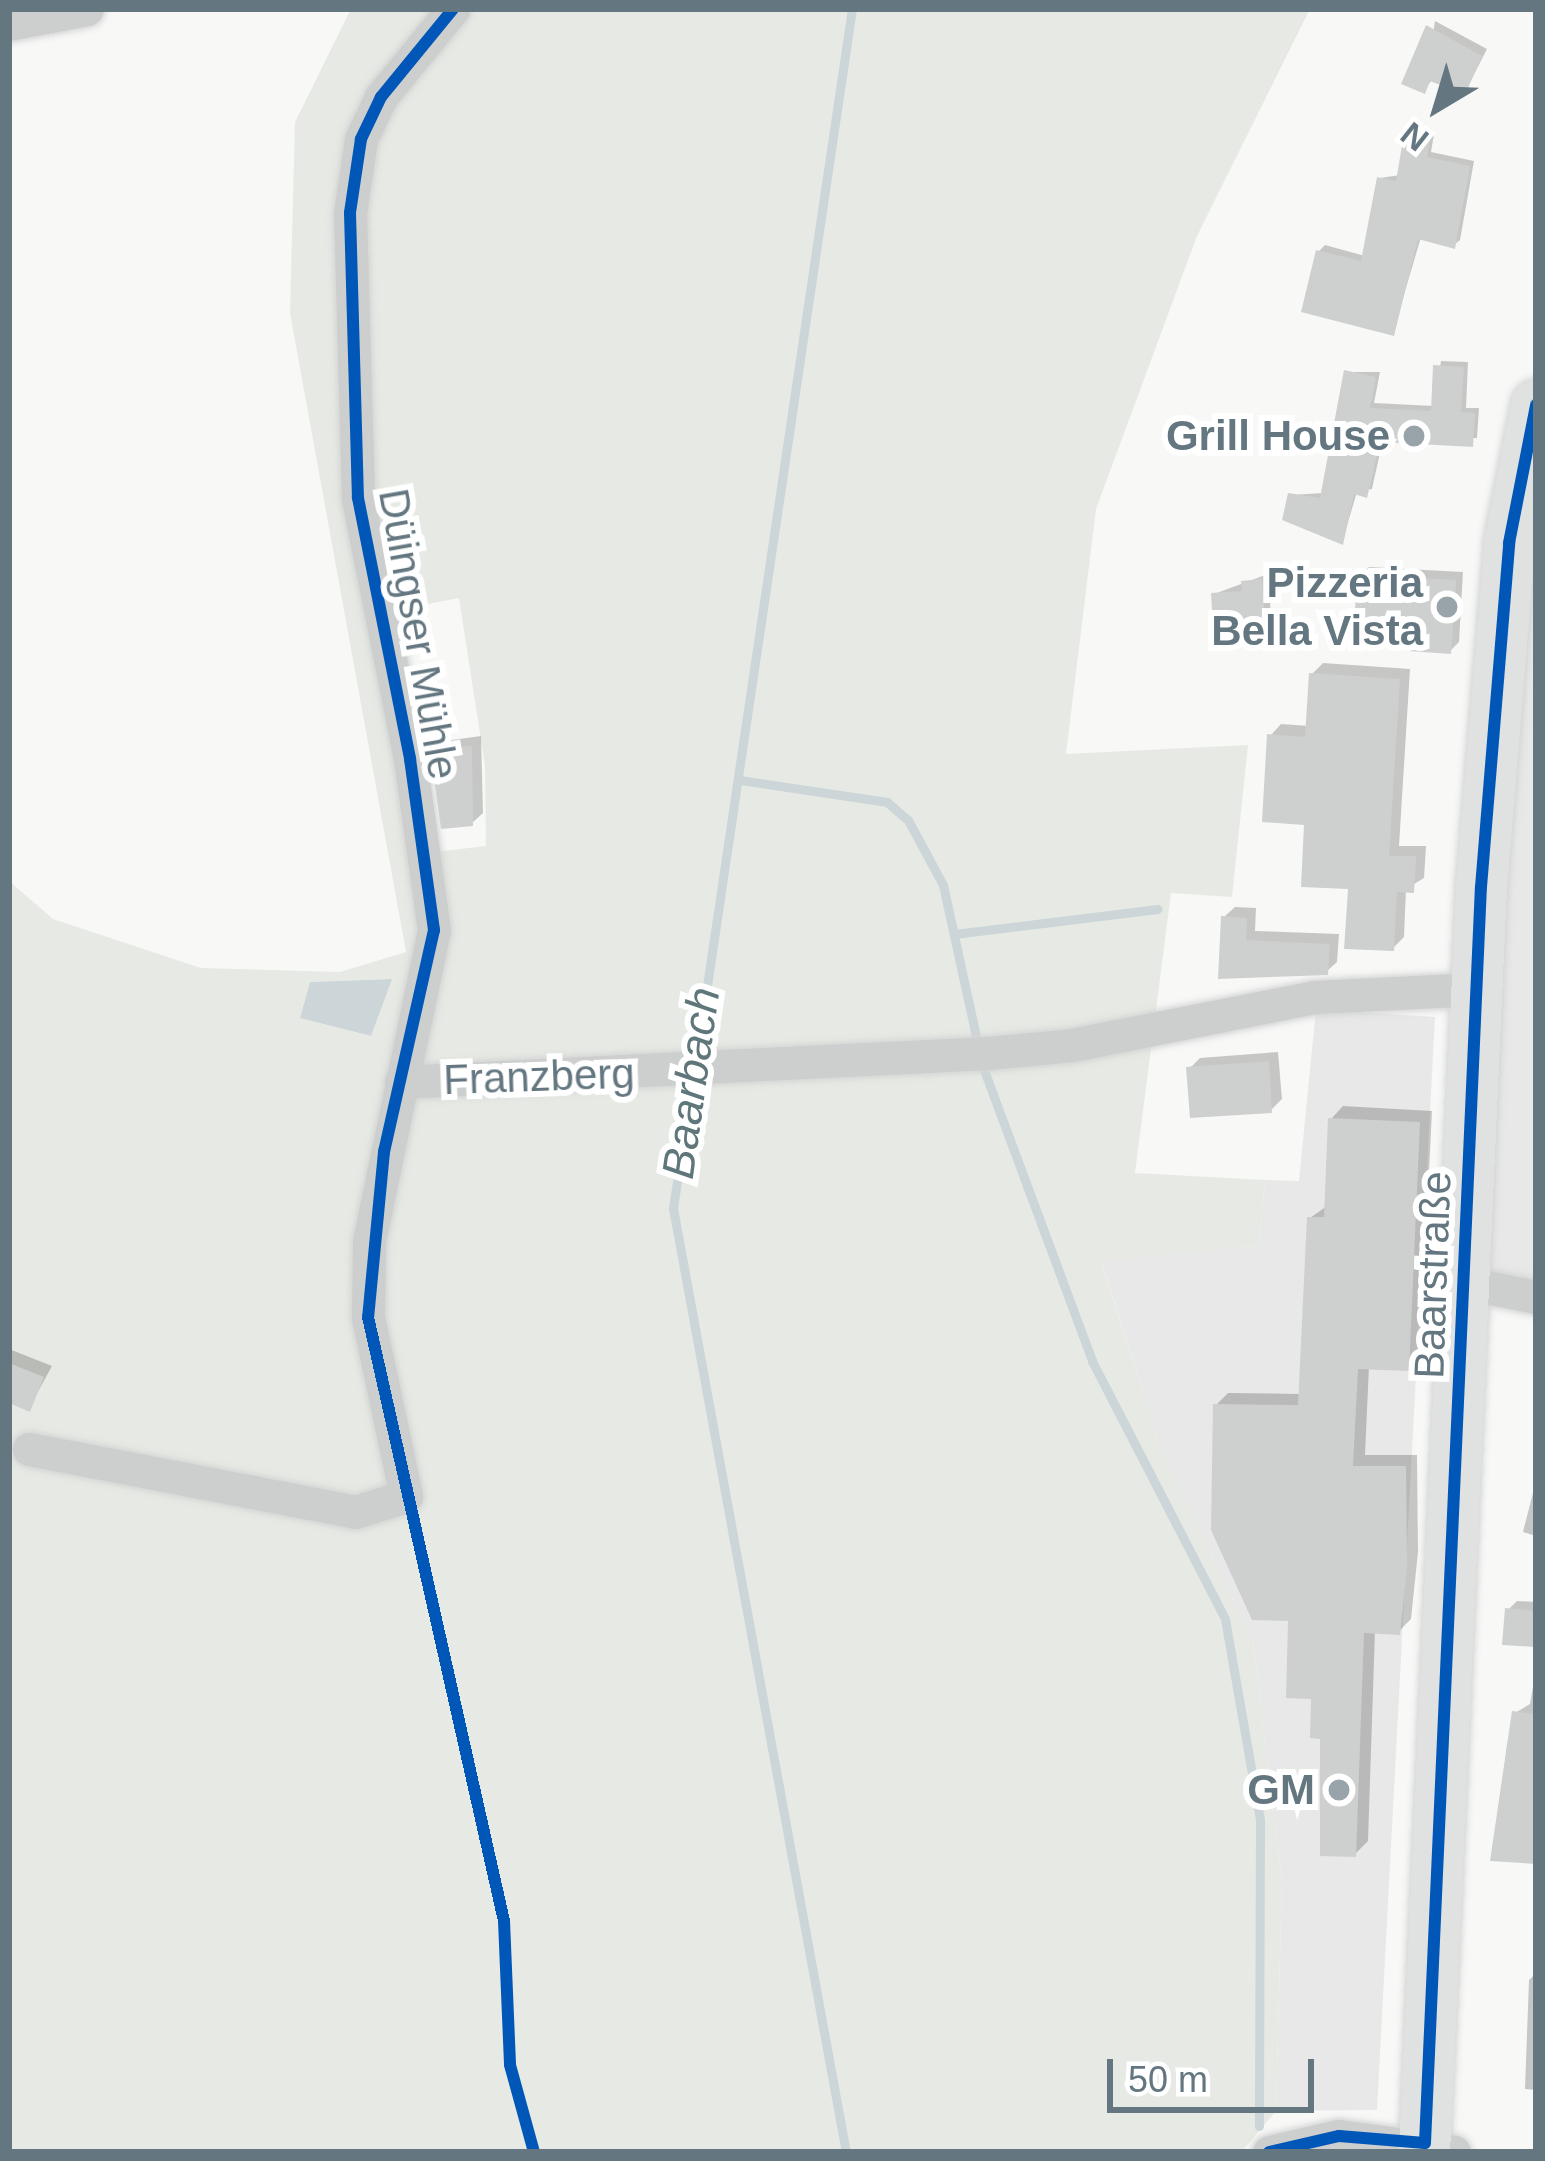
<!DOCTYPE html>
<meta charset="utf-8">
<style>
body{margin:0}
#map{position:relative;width:1545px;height:2161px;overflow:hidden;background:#f8f8f7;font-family:Helvetica,sans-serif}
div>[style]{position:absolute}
.built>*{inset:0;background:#e7e8e7}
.green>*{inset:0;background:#e7eae4}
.water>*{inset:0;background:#ccd5d7}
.shadow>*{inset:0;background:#0003}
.stream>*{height:9px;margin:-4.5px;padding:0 4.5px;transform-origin:4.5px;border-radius:4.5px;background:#ccd5d7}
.building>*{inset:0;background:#ced0d0}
.roads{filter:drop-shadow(0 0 3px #d4d5d5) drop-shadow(0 0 3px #d4d5d5)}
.street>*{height:33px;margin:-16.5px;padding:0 16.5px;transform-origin:16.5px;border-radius:16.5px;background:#cdcece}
.primary>*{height:51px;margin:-25.5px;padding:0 25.5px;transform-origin:25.5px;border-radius:25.5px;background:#e0e1e1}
.cycleway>*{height:12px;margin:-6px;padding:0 6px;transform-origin:6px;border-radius:6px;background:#0057b8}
.dots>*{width:33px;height:33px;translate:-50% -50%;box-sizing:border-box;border:6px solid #fff;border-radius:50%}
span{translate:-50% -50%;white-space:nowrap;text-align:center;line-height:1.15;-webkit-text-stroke:12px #fff;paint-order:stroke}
.poi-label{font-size:42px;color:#647781;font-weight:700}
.right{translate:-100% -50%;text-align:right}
.street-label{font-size:42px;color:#647781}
.water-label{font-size:45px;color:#5f767b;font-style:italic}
.frame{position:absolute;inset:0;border:12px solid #647781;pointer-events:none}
.north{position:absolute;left:1377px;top:48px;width:120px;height:120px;-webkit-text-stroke:9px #fff;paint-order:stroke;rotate:218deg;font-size:33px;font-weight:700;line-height:48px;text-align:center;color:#647781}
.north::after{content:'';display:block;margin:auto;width:42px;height:54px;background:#647781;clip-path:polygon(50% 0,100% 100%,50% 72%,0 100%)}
.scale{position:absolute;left:1107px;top:2059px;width:207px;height:54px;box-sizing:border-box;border:6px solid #647781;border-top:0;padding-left:15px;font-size:36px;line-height:42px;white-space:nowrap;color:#647781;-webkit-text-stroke:9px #fff;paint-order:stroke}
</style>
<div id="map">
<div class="built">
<div style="clip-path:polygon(1536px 528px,1536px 1280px,1489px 1271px,1510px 733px)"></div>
<div style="clip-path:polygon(1316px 1009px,1435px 1017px,1377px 2110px,1276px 2111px,1282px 1880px,1253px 1641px,1162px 1452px,1101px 1260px,1259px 1246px,1265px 1180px,1299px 1181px)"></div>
</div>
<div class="green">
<div style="clip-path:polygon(evenodd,351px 9px,442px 9px,372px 101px,352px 144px,342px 217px,341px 425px,427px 935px,375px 1172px,385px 1174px,434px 974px,441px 926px,434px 852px,486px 846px,485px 766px,459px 598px,386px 612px,360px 427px,351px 425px,350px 213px,361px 139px,406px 60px,453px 9px,1310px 9px,1197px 236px,1096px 509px,1066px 754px,1248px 745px,1232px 897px,1171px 893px,1135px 1173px,1265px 1180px,1259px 1246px,1101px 1261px,1162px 1452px,1253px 1641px,1282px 1880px,1276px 2111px,1244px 2149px,1264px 2152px,9px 2152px,9px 881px,53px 919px,201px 968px,340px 972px,406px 952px,290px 313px,295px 122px,351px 9px,390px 979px,371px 1036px,300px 1018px,310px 982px,390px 979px)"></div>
</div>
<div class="water">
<div style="clip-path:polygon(392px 979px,371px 1036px,300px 1018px,310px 982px)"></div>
</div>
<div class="shadow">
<div style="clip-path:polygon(1435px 21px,1487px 49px,1465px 92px,1433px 79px,1424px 90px)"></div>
<div style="clip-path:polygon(1413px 130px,1434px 134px,1431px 152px,1474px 161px,1460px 240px,1454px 245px,1421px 237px,1393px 332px,1319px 251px,1325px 245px,1365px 256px,1380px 178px,1400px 175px)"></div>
<div style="clip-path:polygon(1441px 361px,1468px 362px,1466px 408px,1479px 408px,1477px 438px,1383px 439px,1372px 489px,1357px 492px,1342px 542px,1290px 495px,1324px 493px,1347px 372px,1380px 372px,1374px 403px,1434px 406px)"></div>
<div style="clip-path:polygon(1369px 567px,1463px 572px,1459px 642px,1450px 651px,1413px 629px,1360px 576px)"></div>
<div style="clip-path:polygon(1268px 574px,1272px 631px,1265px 637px,1214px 594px)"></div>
<div style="clip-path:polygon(1535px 626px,1536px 668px,1533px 668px)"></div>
<div style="clip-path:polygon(1323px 663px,1410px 669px,1399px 846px,1426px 846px,1424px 878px,1406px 889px,1404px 937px,1393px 948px,1307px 822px,1270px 736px,1281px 724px,1309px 726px,1312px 674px)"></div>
<div style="clip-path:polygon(481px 736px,483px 813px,472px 823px,433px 751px,444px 741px)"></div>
<div style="clip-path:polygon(1235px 907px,1256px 908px,1255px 931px,1339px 934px,1337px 962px,1326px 972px,1221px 976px,1224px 917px)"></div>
<div style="clip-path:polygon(1278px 1052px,1282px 1099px,1271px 1110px,1190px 1068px,1200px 1058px)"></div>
<div style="clip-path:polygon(1343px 1106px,1432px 1111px,1420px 1356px,1407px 1368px,1369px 1366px,1365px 1455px,1417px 1455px,1418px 1552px,1411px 1619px,1398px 1632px,1375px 1631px,1368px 1841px,1355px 1854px,1292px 1618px,1216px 1405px,1228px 1393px,1301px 1394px,1310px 1218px,1327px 1206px,1331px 1119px)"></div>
<div style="clip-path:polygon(9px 1349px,52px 1366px,29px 1408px,9px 1400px)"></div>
<div style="clip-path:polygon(1536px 1481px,1536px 1536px,1523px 1532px)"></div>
<div style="clip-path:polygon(1517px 1601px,1536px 1602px,1536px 1644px,1508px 1610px)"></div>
<div style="clip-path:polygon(1536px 1670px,1536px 1861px,1494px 1858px,1507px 1745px,1515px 1713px,1530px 1704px)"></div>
<div style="clip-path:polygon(1536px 1973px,1536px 2090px,1525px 2089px,1529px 1980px)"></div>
</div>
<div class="stream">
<div style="left:740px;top:780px;width:149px;rotate:8.5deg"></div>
<div style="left:887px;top:802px;width:28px;rotate:41deg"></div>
<div style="left:908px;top:820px;width:74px;rotate:61.7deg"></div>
<div style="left:943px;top:885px;width:164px;rotate:77.7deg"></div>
<div style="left:954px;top:934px;width:205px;rotate:-7deg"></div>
<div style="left:696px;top:1060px;width:1063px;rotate:-81.56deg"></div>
<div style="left:981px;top:1062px;width:319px;rotate:69.6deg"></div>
<div style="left:1092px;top:1361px;width:290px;rotate:62.7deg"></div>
<div style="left:1225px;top:1619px;width:204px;rotate:80.1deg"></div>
<div style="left:1260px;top:1820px;width:306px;rotate:90.2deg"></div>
<div style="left:693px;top:1077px;width:133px;rotate:98.7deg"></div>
<div style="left:673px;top:1208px;width:960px;rotate:79.62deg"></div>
</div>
<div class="building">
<div style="clip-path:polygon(1426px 25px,1482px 56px,1465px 95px,1430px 81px,1425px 94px,1401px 84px)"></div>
<div style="clip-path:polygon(1404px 134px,1430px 140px,1427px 157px,1470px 166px,1455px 249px,1418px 239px,1394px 336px,1301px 312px,1316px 250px,1361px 261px,1377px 177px,1396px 181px)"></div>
<div style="clip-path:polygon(1433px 365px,1464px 367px,1461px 412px,1475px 413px,1473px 447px,1380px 442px,1367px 498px,1354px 494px,1343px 545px,1282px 520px,1288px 493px,1320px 498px,1344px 370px,1376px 377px,1370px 408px,1431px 411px)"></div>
<div style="clip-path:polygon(1357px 575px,1456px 580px,1451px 654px,1409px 651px,1410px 631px,1354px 627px)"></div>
<div style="clip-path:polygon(1262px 579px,1266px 640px,1214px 645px,1211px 593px,1242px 591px,1241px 581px)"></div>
<div style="clip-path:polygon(1309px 673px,1400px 679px,1389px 856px,1416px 856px,1414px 893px,1397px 892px,1394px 951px,1344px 949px,1348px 889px,1301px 887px,1304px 825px,1262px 822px,1267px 734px,1305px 737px)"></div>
<div style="clip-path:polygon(472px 746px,473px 826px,441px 829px,430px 750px)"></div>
<div style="clip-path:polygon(1221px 916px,1247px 918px,1246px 940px,1330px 944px,1328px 975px,1218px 979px)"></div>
<div style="clip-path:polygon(1269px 1061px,1272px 1113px,1190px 1118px,1186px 1067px)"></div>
<div style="clip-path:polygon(1328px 1118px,1420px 1122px,1409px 1371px,1358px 1369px,1353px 1466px,1406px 1466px,1407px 1567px,1400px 1635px,1364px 1633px,1356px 1857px,1320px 1856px,1320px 1739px,1310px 1738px,1311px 1699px,1286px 1698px,1288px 1621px,1252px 1620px,1211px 1530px,1213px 1404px,1298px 1405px,1307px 1217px,1324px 1217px)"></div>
<div style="clip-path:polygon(9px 1363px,44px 1377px,30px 1412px,9px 1403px)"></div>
<div style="clip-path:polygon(1505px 1608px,1536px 1611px,1536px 1647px,1502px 1645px)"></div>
<div style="clip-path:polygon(1512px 1711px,1536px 1714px,1536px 1864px,1490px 1861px)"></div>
</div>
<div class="roads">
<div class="street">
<div style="left:9px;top:24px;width:79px;rotate:-10.9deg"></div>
<div style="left:401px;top:1082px;width:588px;rotate:-2.83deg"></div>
<div style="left:988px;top:1053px;width:84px;rotate:-5.4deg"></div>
<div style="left:1072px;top:1045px;width:248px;rotate:-11.2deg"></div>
<div style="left:1315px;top:997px;width:162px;rotate:-2.8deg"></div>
<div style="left:1467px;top:1283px;width:70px;rotate:11.5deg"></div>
<div style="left:29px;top:1449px;width:332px;rotate:10.9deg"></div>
<div style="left:355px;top:1512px;width:53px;rotate:-17.4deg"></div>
<div style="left:406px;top:1496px;width:183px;rotate:-102deg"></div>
<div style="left:368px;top:1317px;width:76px;rotate:-89.2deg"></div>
<div style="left:369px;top:1241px;width:318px;rotate:-78.2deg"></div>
<div style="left:434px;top:930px;width:173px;rotate:-98deg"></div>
<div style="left:410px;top:759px;width:266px;rotate:-101.3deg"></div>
<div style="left:358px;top:498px;width:285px;rotate:-91.6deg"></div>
<div style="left:350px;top:213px;width:75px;rotate:-81.5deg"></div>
<div style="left:361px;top:139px;width:47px;rotate:-64.5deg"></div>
<div style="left:381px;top:97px;width:114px;rotate:-50.7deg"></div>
<div style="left:1269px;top:2152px;width:72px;rotate:-12.9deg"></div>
<div style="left:1339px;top:2136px;width:116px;rotate:7.9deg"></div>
</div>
<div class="primary">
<div style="left:1424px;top:2152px;width:1266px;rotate:-87.42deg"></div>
<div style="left:1481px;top:887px;width:345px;rotate:-85.3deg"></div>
<div style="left:1509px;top:543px;width:141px;rotate:-78.9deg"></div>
</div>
</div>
<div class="cycleway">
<div style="left:453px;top:9px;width:114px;rotate:129.3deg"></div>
<div style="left:381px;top:97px;width:47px;rotate:115.5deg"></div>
<div style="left:361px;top:139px;width:75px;rotate:98.5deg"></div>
<div style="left:350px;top:213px;width:285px;rotate:88.4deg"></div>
<div style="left:358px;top:498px;width:266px;rotate:78.7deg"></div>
<div style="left:410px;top:759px;width:173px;rotate:82deg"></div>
<div style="left:434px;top:930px;width:228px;rotate:102.7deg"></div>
<div style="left:384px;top:1152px;width:166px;rotate:95.5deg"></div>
<div style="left:368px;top:1317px;width:619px;rotate:77.31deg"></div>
<div style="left:504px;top:1921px;width:144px;rotate:87.6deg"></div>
<div style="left:510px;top:2065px;width:90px;rotate:74.6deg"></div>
<div style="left:1269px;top:2152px;width:72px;rotate:-12.9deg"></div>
<div style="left:1339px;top:2136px;width:86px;rotate:4.7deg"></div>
<div style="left:1425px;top:2143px;width:1257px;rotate:-87.45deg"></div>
<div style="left:1481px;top:887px;width:345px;rotate:-85.3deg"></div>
<div style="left:1509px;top:543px;width:141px;rotate:-78.9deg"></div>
</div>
<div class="dots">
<div style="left:1414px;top:436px;background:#98a4aa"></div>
<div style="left:1447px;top:607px;background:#98a4aa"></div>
<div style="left:1339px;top:1790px;background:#98a4aa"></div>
</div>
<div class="poi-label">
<span class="right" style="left:1390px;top:436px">Grill House</span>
<span class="right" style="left:1423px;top:607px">Pizzeria<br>Bella Vista</span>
<span class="right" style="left:1315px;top:1790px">GM</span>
</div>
<div class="street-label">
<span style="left:418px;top:634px;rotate:80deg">Düingser Mühle</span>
<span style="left:539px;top:1077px;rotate:-2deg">Franzberg</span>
<span style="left:1433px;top:1275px;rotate:-88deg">Baarstraße</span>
</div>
<div class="water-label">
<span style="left:691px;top:1083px;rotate:-82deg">Baarbach</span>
</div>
<div class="frame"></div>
<div class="north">N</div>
<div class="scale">50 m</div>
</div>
